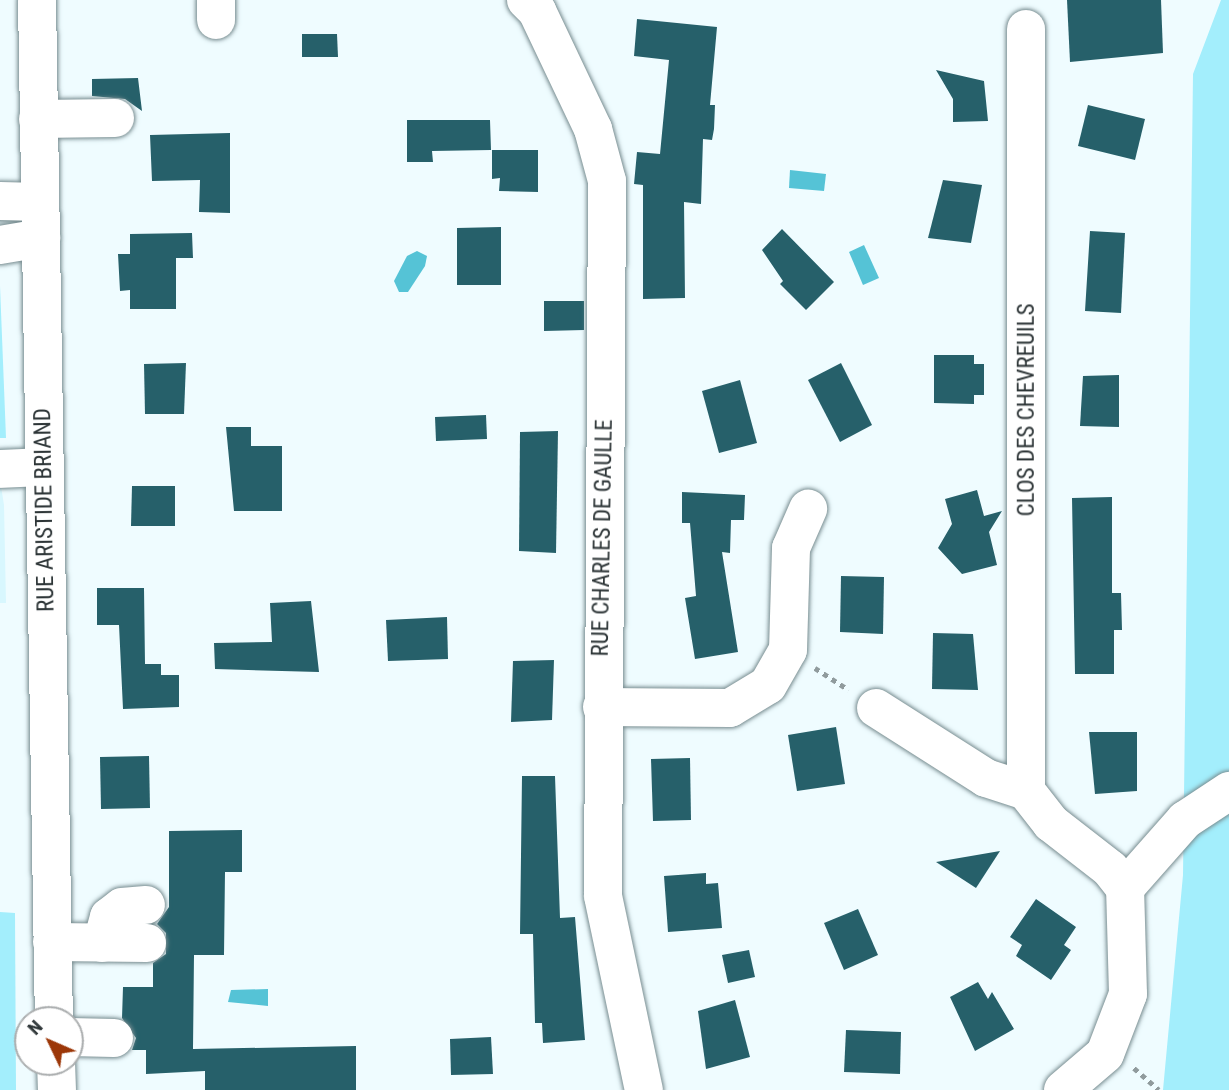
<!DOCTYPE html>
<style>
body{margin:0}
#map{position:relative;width:1229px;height:1090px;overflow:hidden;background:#effcff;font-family:"Roboto Condensed",sans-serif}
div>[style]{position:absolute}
.built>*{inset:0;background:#d8f7fe}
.green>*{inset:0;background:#a3eefc}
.water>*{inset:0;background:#55c3d6}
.building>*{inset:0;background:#26606a}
.path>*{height:4.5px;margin-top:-2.25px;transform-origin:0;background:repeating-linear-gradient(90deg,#909b9d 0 5px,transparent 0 10px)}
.roads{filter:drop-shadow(0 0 2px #788d91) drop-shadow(0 0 2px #788d91)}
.minor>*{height:38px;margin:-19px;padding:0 19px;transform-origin:19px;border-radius:19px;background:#fff}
span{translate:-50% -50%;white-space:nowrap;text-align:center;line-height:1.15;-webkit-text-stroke:7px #fff;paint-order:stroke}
.street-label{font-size:23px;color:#2c3436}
.north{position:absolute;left:14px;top:1006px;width:70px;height:70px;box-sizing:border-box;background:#fff;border:2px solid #abaeaf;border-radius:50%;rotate:314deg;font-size:19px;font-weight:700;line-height:28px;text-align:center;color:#2c3436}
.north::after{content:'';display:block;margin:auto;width:24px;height:32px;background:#9c3708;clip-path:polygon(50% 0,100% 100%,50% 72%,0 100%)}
</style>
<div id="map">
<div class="built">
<div style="clip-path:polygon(0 480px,4px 505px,6px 603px,0 603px)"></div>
</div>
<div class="green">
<div style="clip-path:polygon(1221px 0,1229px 0,1229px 1090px,1163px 1090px,1183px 875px,1193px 74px)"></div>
<div style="clip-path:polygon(0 286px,6px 438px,0 438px)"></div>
<div style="clip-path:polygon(0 912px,15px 913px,16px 1090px,0 1090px)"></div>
</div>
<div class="water">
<div style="clip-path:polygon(790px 170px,826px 174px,824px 191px,789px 188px)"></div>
<div style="clip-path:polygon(864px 245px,879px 278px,863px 285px,849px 252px)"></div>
<div style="clip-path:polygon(417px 251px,427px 256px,425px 266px,408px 292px,399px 292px,394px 281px,407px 256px)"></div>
<div style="clip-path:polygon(268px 989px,268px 1006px,228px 1002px,231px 990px)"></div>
</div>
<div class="building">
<div style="clip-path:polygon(1067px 0,1161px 0,1163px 53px,1070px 62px)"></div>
<div style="clip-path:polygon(637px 19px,717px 27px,710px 105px,715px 105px,714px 129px,712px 140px,703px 139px,701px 204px,684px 202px,685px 298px,643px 299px,643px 185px,634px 184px,637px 152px,660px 154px,669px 60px,634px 56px)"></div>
<div style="clip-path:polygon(302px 34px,337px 34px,338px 57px,302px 57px)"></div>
<div style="clip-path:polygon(936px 70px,984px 81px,988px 121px,953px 122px,953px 99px)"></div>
<div style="clip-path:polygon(138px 78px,142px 111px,125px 99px,92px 96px,92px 79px)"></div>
<div style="clip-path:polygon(1088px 105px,1145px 119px,1135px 160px,1078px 146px)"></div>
<div style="clip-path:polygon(407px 120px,490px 120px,491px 150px,432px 151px,433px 162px,407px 162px)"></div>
<div style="clip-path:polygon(230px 133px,230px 213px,199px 212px,200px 180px,152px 181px,150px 135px)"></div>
<div style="clip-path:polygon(492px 150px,538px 150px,538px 192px,499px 191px,500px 178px,492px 179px)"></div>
<div style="clip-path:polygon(943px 180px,982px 185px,971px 243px,928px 238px)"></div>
<div style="clip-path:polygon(501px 227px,501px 285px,457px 285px,457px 228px)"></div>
<div style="clip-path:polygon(782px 229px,834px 282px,806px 310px,780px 284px,783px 281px,762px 250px)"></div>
<div style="clip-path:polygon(1090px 231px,1125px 233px,1121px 313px,1085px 311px)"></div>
<div style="clip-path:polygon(192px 233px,193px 258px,176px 258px,176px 309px,130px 309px,130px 290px,120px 291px,118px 254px,130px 254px,130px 234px)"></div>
<div style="clip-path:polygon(544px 301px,584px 301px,584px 330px,544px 331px)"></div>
<div style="clip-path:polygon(934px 355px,974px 355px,974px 364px,984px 364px,984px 395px,974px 395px,974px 404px,934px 403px)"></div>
<div style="clip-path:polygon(186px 363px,184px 414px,145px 414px,144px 364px)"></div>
<div style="clip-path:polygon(841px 363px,872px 425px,840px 442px,808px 380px)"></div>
<div style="clip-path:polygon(1119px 375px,1119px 427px,1080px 426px,1083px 376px)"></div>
<div style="clip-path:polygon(740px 380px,757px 443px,719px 453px,702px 391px)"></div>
<div style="clip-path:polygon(486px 415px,487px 439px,436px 441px,435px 417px)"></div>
<div style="clip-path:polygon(226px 427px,251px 427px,251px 446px,282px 446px,282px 511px,234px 511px)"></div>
<div style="clip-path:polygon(558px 431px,556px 553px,519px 551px,520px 432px)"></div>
<div style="clip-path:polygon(132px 486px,175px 486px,175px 526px,131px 526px)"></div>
<div style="clip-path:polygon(977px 490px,984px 516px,1002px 511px,989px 532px,997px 565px,962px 574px,938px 548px,952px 524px,945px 499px)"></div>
<div style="clip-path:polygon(682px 492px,745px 495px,744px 520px,731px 520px,730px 553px,722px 552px,738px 652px,695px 659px,685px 598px,696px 596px,690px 523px,682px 523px)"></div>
<div style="clip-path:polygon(1112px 497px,1112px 593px,1121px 593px,1122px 630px,1114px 630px,1114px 674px,1075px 674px,1072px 498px)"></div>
<div style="clip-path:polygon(841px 576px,884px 577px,883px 634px,840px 632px)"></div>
<div style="clip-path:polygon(97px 588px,144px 588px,145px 664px,161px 664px,161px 675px,179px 675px,179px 707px,123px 709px,119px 625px,97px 625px)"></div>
<div style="clip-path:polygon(311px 601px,319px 672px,215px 669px,214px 643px,272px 642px,270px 603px)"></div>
<div style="clip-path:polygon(447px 617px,448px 659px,388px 661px,386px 620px)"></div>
<div style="clip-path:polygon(933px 633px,973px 634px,978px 690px,932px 689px)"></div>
<div style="clip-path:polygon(554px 660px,552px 720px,511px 722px,513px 661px)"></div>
<div style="clip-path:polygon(836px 727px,845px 784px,797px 791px,788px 735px)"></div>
<div style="clip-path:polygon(1089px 732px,1137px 732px,1137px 791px,1095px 794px)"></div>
<div style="clip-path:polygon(149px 756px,150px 808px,101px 809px,100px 757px)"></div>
<div style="clip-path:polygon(690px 758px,691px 820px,653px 821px,651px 759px)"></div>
<div style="clip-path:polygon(522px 776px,555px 776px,560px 918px,575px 917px,585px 1040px,543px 1043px,542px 1023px,535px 1023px,533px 934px,520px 934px)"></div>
<div style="clip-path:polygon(242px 830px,242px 872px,225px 872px,224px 955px,194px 955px,193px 1049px,356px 1046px,356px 1090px,205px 1090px,205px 1071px,146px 1074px,146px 1050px,132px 1050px,136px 1038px,122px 1018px,123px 987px,153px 987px,153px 963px,166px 954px,166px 933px,157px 924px,169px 907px,169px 831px)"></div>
<div style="clip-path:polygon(1000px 851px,976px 888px,936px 862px)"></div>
<div style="clip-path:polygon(706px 873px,706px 884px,718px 883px,722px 928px,668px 932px,664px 876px)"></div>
<div style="clip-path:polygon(1036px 899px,1076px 927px,1064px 945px,1071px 950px,1051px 980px,1016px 956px,1022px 945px,1010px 937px)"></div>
<div style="clip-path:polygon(858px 909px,878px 955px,844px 970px,824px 923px)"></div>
<div style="clip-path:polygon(749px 950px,755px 977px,728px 983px,722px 955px)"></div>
<div style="clip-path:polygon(978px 982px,988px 999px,992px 992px,1014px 1029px,975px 1051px,950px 997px)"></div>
<div style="clip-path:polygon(735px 1000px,750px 1057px,706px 1069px,698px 1011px)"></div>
<div style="clip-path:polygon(846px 1030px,901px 1032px,900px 1074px,844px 1072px)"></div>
<div style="clip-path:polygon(491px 1037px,493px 1074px,451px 1075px,450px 1039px)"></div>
</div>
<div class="path">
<div style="left:815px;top:668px;width:40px;rotate:32.9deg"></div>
<div style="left:1134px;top:1068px;width:33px;rotate:41deg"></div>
</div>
<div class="roads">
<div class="minor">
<div style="left:37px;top:0;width:1020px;rotate:89.05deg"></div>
<div style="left:216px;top:0;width:20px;rotate:90deg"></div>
<div style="left:526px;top:0;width:16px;rotate:45deg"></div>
<div style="left:537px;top:11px;width:131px;rotate:64.6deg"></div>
<div style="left:593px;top:129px;width:54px;rotate:74.9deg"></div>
<div style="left:607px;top:181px;width:715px;rotate:90.32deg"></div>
<div style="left:603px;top:896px;width:198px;rotate:78.1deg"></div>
<div style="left:1026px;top:29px;width:762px;rotate:90deg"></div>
<div style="left:1026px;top:791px;width:41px;rotate:52deg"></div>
<div style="left:1051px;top:823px;width:75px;rotate:37.9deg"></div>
<div style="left:1110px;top:869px;width:24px;rotate:52deg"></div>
<div style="left:38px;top:119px;width:77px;rotate:-0.7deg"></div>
<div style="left:0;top:201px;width:40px;rotate:1.4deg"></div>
<div style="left:0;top:245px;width:42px;rotate:-9.7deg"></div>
<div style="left:0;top:469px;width:44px;rotate:-2.6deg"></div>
<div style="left:602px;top:707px;width:128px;rotate:0.4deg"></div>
<div style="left:730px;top:708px;width:44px;rotate:-31.2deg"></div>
<div style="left:768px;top:685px;width:40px;rotate:-60.3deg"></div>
<div style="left:788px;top:650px;width:102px;rotate:-88.3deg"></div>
<div style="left:791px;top:548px;width:43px;rotate:-66.4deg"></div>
<div style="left:876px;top:708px;width:130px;rotate:32.5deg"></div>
<div style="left:986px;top:778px;width:42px;rotate:18deg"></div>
<div style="left:52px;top:942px;width:95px;rotate:0.6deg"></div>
<div style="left:102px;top:943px;width:27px;rotate:-75deg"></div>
<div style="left:109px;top:917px;width:16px;rotate:-38deg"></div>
<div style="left:122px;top:907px;width:24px;rotate:-5deg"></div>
<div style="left:70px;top:1037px;width:44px;rotate:1.3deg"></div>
<div style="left:56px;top:1062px;width:28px;rotate:88deg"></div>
<div style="left:1063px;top:1090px;width:55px;rotate:-40.6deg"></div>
<div style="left:1105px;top:1054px;width:64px;rotate:-69deg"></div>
<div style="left:1128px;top:994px;width:106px;rotate:-91.6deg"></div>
<div style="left:1125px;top:888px;width:91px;rotate:-48.6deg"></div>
<div style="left:1185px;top:820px;width:53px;rotate:-33.4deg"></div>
</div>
</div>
<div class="street-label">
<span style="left:1027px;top:410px;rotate:-90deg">CLOS DES CHEVREUILS</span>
<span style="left:45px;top:510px;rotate:-91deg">RUE ARISTIDE BRIAND</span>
<span style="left:603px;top:538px;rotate:-89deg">RUE CHARLES DE GAULLE</span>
</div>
<div class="north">N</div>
</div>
